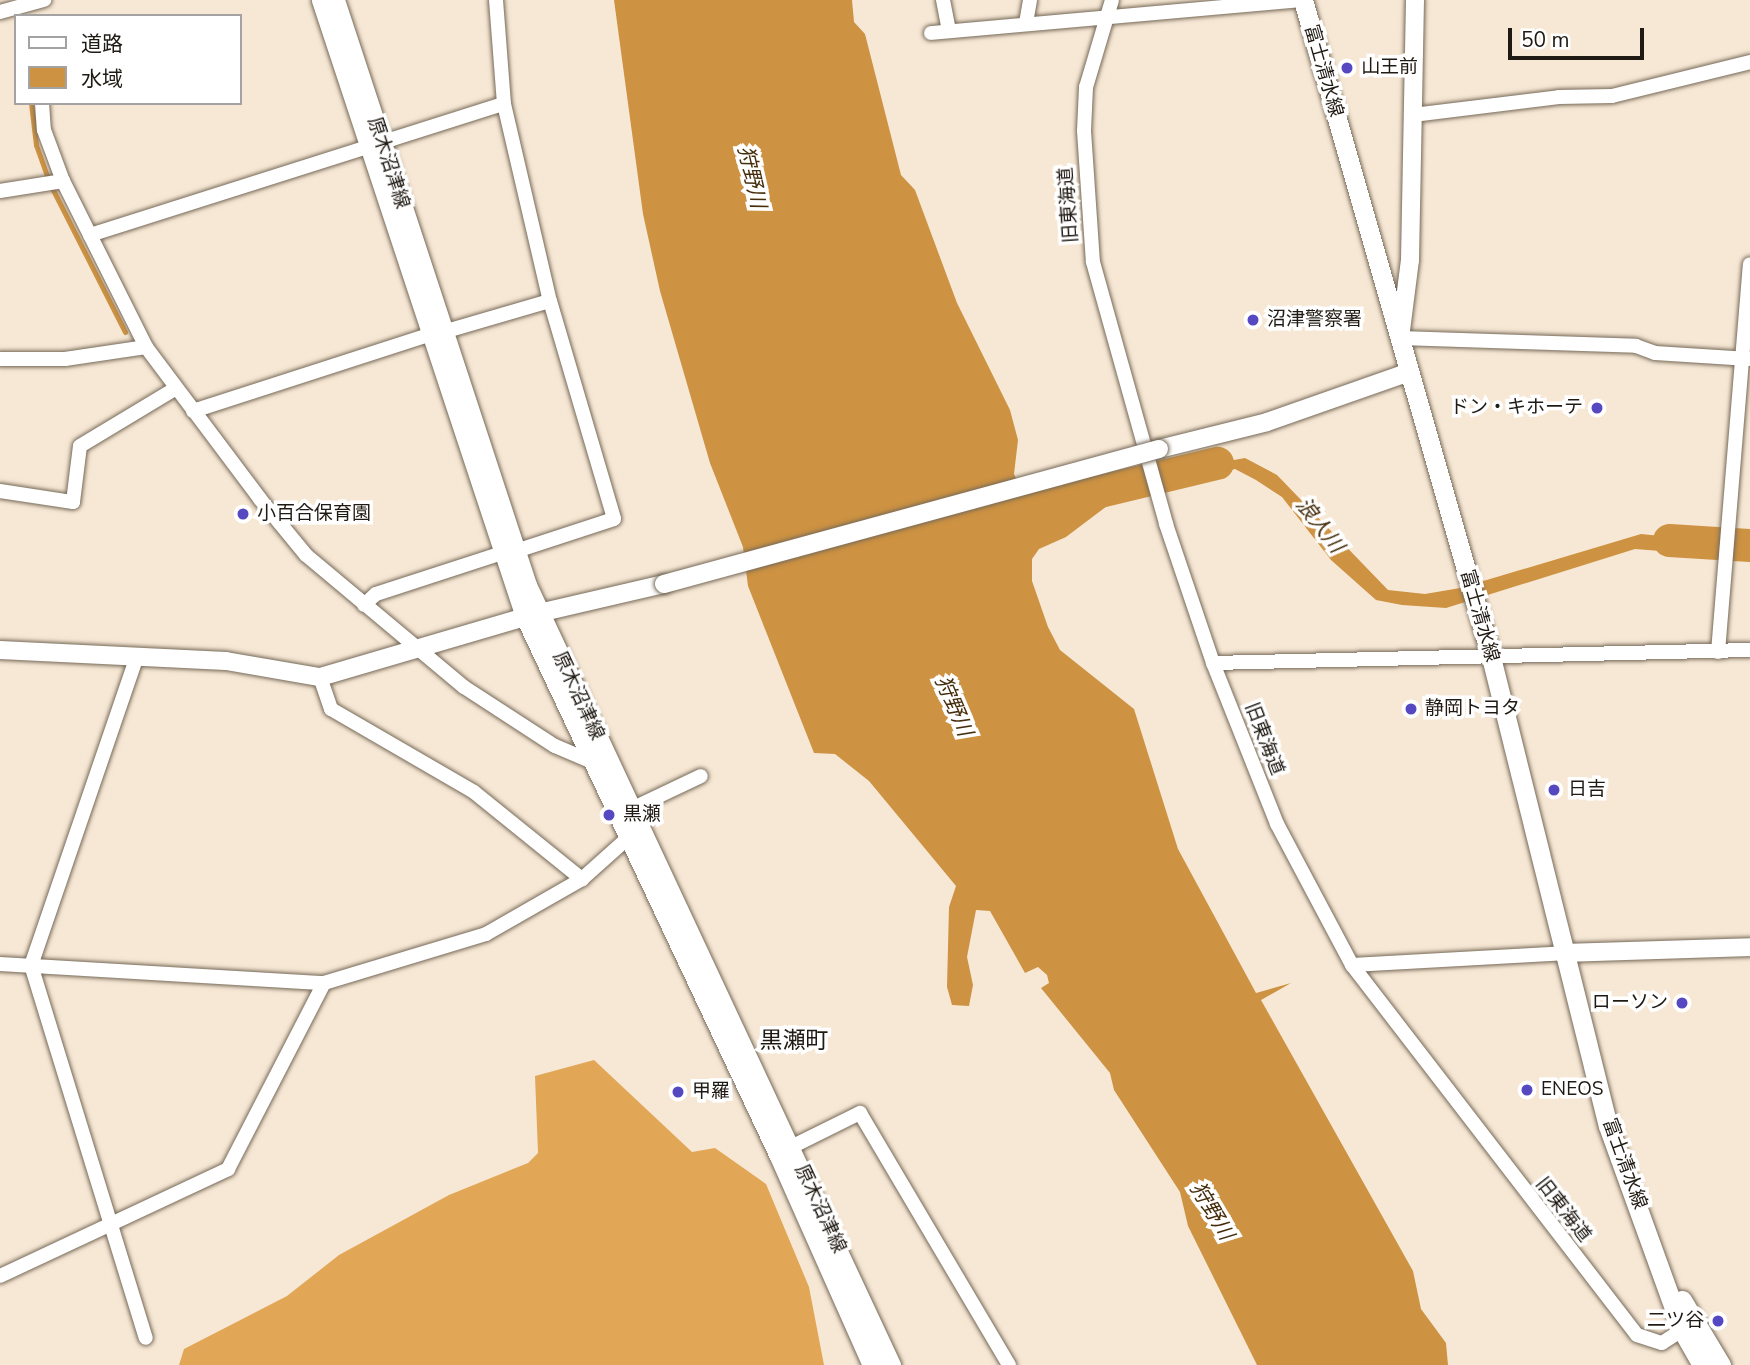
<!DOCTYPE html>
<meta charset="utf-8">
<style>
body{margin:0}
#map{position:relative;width:1750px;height:1365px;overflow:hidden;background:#f7e8d5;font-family:"Nunito Sans","Noto Sans JP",sans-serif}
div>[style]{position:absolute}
.forest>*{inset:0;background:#e2a657}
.water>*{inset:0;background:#cd9242}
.stream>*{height:5px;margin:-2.5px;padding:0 2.5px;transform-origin:2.5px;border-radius:2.5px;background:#cd9242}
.river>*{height:33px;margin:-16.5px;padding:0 16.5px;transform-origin:16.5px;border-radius:16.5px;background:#cd9242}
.roads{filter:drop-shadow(0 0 2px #766958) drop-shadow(0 0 2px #766958)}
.minor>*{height:14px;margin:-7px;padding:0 7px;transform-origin:7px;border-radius:7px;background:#fff}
.tertiary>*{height:18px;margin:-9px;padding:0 9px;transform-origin:9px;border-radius:9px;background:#fff}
.secondary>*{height:19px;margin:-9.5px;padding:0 9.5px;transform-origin:9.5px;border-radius:9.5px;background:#fff}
.bridges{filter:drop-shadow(0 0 2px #766958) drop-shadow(0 0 2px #766958)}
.tertiary-bridge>*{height:18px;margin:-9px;padding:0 9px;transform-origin:9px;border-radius:9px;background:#fff}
.dots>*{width:19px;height:19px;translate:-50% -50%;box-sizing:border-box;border:4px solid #fff;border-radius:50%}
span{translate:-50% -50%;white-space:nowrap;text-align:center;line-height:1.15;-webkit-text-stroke:7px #fff;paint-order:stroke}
.poi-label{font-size:19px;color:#1f1a13}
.left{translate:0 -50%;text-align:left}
.right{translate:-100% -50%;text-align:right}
.street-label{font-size:19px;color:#1f1a13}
.water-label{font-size:21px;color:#462e0c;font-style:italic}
.quarter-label{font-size:23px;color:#1f1a13}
.legend{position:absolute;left:14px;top:14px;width:228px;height:91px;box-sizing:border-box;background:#fff;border:2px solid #a5a3a1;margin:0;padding:9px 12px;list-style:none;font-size:21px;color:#1f1a13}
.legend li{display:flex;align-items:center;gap:14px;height:35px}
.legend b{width:35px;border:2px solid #a5a3a1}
.scale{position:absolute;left:1508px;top:28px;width:136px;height:32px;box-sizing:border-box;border:4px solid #1f1a13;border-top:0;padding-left:9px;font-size:21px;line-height:24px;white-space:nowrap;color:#1f1a13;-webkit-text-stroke:5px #fff;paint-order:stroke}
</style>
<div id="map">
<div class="forest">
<div style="clip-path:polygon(594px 1060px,692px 1152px,715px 1148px,766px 1184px,809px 1287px,824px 1365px,179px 1365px,184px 1349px,287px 1296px,339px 1255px,449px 1195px,528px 1163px,538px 1153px,535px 1076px)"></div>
</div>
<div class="water">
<div style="clip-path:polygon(614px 0,852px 0,854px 22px,865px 34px,901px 175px,915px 190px,957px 303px,1010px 410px,1018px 440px,1014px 474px,1023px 495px,1034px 501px,1080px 504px,1105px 494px,1111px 503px,1066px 537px,1039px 549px,1032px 559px,1032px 581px,1048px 627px,1060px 650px,1134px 709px,1178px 849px,1256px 993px,1291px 983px,1261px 1000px,1413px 1271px,1421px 1309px,1446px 1343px,1448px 1365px,1257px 1365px,1188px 1226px,1180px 1192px,1114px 1090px,1110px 1073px,1041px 988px,1049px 983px,1047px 975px,1038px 967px,1025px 973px,990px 911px,976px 910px,967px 957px,973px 985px,969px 1006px,952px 1005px,947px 987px,949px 907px,956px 886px,869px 781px,835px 754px,814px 753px,748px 586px,743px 547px,710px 463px,660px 291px,643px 214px)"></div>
<div style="clip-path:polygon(1245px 458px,1277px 475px,1388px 590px,1425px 594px,1460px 588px,1641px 534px,1750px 545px,1750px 558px,1635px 549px,1446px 608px,1402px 605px,1376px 600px,1331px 560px,1282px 497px,1256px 480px,1235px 469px,1178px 481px,1173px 471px)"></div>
</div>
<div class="stream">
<div style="left:31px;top:103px;width:42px;rotate:83.2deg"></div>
<div style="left:36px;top:145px;width:41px;rotate:70.3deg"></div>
<div style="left:50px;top:184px;width:166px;rotate:63.1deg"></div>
</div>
<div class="river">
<div style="left:1008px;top:513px;width:215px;rotate:-13.5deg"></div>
<div style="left:1669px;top:540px;width:81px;rotate:3.5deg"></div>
</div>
<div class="roads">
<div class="minor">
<div style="left:496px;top:0;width:104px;rotate:85.6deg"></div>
<div style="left:504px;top:104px;width:202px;rotate:76.9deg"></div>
<div style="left:550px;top:301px;width:227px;rotate:73.6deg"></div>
<div style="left:614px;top:519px;width:103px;rotate:161.9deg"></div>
<div style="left:943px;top:0;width:31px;rotate:79deg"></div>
<div style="left:1112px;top:0;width:91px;rotate:106.6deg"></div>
<div style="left:1086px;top:87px;width:44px;rotate:92.6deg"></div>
<div style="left:1084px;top:131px;width:131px;rotate:86.1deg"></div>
<div style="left:1093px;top:262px;width:272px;rotate:74.4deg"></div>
<div style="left:1166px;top:524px;width:147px;rotate:71.3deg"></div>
<div style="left:1213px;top:663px;width:173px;rotate:68.3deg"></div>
<div style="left:1277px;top:824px;width:160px;rotate:62deg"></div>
<div style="left:1352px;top:965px;width:467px;rotate:52.4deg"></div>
<div style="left:1637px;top:1335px;width:26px;rotate:18deg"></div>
<div style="left:1662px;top:1343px;width:31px;rotate:-33deg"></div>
<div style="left:0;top:12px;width:46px;rotate:-15.3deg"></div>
<div style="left:1026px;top:23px;width:23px;rotate:-80deg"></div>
<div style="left:931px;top:33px;width:368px;rotate:-5.1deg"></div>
<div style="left:42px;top:103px;width:27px;rotate:86deg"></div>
<div style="left:44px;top:130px;width:54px;rotate:69.6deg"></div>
<div style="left:63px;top:181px;width:186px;rotate:63.4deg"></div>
<div style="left:146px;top:347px;width:190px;rotate:53.1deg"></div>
<div style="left:260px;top:499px;width:72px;rotate:50.6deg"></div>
<div style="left:306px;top:555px;width:206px;rotate:39.9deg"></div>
<div style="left:464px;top:687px;width:108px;rotate:33deg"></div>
<div style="left:555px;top:746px;width:39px;rotate:23deg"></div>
<div style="left:1413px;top:115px;width:147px;rotate:-7deg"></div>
<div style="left:1559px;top:97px;width:53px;rotate:-1.1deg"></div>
<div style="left:1612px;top:96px;width:142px;rotate:-13.8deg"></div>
<div style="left:0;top:191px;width:64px;rotate:-9deg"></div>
<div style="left:90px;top:235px;width:434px;rotate:-17.6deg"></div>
<div style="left:443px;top:332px;width:111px;rotate:-16.2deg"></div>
<div style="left:1400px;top:338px;width:236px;rotate:1.9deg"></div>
<div style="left:1636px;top:346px;width:20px;rotate:20deg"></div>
<div style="left:1655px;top:353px;width:94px;rotate:3.7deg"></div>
<div style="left:0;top:359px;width:65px"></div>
<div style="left:65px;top:359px;width:82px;rotate:-8.4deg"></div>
<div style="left:193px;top:411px;width:247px;rotate:-17.9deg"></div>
<div style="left:0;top:491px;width:74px;rotate:8.6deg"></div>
<div style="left:73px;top:502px;width:56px;rotate:-82.9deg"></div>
<div style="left:80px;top:446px;width:112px;rotate:-31.1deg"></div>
<div style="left:364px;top:605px;width:16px;rotate:-43deg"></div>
<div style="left:376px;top:594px;width:133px;rotate:-18deg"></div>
<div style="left:1718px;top:652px;width:389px;rotate:-85.3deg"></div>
<div style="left:136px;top:659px;width:324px;rotate:108.9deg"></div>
<div style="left:31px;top:965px;width:390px;rotate:72.9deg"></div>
<div style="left:1213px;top:663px;width:537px;rotate:-1.39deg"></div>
<div style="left:320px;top:677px;width:34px;rotate:71deg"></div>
<div style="left:331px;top:709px;width:165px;rotate:30.1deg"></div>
<div style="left:474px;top:792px;width:139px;rotate:38.9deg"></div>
<div style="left:623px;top:813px;width:86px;rotate:-25.4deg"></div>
<div style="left:0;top:964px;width:325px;rotate:3.4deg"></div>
<div style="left:324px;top:983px;width:169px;rotate:-16.8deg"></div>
<div style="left:486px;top:934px;width:111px;rotate:-29.8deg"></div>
<div style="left:582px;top:879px;width:63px;rotate:-41.8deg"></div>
<div style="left:1352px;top:965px;width:212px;rotate:-3.2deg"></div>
<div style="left:783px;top:1151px;width:86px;rotate:-26.3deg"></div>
<div style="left:860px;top:1113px;width:293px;rotate:59.4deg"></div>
<div style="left:0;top:1276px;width:252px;rotate:-25.1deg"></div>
<div style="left:228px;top:1169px;width:209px;rotate:-62.7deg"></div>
</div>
<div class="tertiary">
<div style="left:1400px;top:338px;width:79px;rotate:-82.7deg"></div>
<div style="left:1410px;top:260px;width:260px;rotate:-88.9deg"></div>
<div style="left:1159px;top:449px;width:111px;rotate:-14deg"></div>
<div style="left:1267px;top:422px;width:151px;rotate:-19.3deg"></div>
<div style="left:0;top:650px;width:226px;rotate:2.8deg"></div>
<div style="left:226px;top:661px;width:95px;rotate:9.7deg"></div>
<div style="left:320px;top:677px;width:228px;rotate:-16.3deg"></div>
<div style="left:539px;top:613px;width:128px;rotate:-13.1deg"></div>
<div style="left:1564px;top:953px;width:186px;rotate:-1.8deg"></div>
</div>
<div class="secondary">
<div style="left:321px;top:0;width:650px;rotate:71.7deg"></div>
<div style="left:525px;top:617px;width:594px;rotate:64.77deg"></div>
<div style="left:778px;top:1154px;width:231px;rotate:66deg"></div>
<div style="left:335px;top:0;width:616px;rotate:71.83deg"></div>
<div style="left:527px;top:585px;width:861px;rotate:64.98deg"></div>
<div style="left:1303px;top:0;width:683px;rotate:74.03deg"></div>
<div style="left:1491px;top:657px;width:483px;rotate:76deg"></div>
<div style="left:1608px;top:1126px;width:217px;rotate:70.1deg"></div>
<div style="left:1682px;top:1330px;width:40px;rotate:60.3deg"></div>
<div style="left:1682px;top:1300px;width:76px;rotate:59deg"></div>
</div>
</div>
<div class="bridges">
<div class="tertiary-bridge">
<div style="left:664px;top:584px;width:513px;rotate:-15.26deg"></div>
</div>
</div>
<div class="dots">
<div style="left:1347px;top:68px;background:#5548c0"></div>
<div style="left:1253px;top:320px;background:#5548c0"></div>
<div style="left:1597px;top:408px;background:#5548c0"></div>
<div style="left:243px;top:514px;background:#5548c0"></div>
<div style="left:1411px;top:709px;background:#5548c0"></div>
<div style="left:1554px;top:790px;background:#5548c0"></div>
<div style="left:609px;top:815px;background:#5548c0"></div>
<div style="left:1682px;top:1003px;background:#5548c0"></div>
<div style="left:1527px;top:1090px;background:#5548c0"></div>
<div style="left:678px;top:1092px;background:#5548c0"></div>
<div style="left:1718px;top:1321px;background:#5548c0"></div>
</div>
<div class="poi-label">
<span class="left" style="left:1361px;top:68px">山王前</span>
<span class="left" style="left:1267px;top:320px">沼津警察署</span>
<span class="right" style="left:1583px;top:408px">ドン・キホーテ</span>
<span class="left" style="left:257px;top:514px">小百合保育園</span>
<span class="left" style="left:1425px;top:709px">静岡トヨタ</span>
<span class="left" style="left:1568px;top:790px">日吉</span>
<span class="left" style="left:623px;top:815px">黒瀬</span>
<span class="right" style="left:1668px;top:1003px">ローソン</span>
<span class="left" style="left:1541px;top:1090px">ENEOS</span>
<span class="left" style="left:692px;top:1092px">甲羅</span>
<span class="right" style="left:1704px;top:1321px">二ツ谷</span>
</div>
<div class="street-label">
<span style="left:1323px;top:71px;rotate:74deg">富士清水線</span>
<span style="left:388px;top:163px;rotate:72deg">原木沼津線</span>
<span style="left:1069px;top:205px;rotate:-94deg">旧東海道</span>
<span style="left:1479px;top:616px;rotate:74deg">富士清水線</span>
<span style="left:578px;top:696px;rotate:65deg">原木沼津線</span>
<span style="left:1264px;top:739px;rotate:69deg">旧東海道</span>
<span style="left:1624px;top:1164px;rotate:70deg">富士清水線</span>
<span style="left:820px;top:1209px;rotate:65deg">原木沼津線</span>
<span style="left:1563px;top:1210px;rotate:52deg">旧東海道</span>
</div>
<div class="water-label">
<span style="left:752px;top:177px;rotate:77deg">狩野川</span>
<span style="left:1320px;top:525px;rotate:52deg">浪人川</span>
<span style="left:954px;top:706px;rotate:67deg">狩野川</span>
<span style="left:1212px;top:1211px;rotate:59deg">狩野川</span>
</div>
<div class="quarter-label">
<span style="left:794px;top:1041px">黒瀬町</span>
</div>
<ul class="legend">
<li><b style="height:9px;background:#fff"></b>道路</li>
<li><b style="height:19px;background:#cd9242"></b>水域</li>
</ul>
<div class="scale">50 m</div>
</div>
